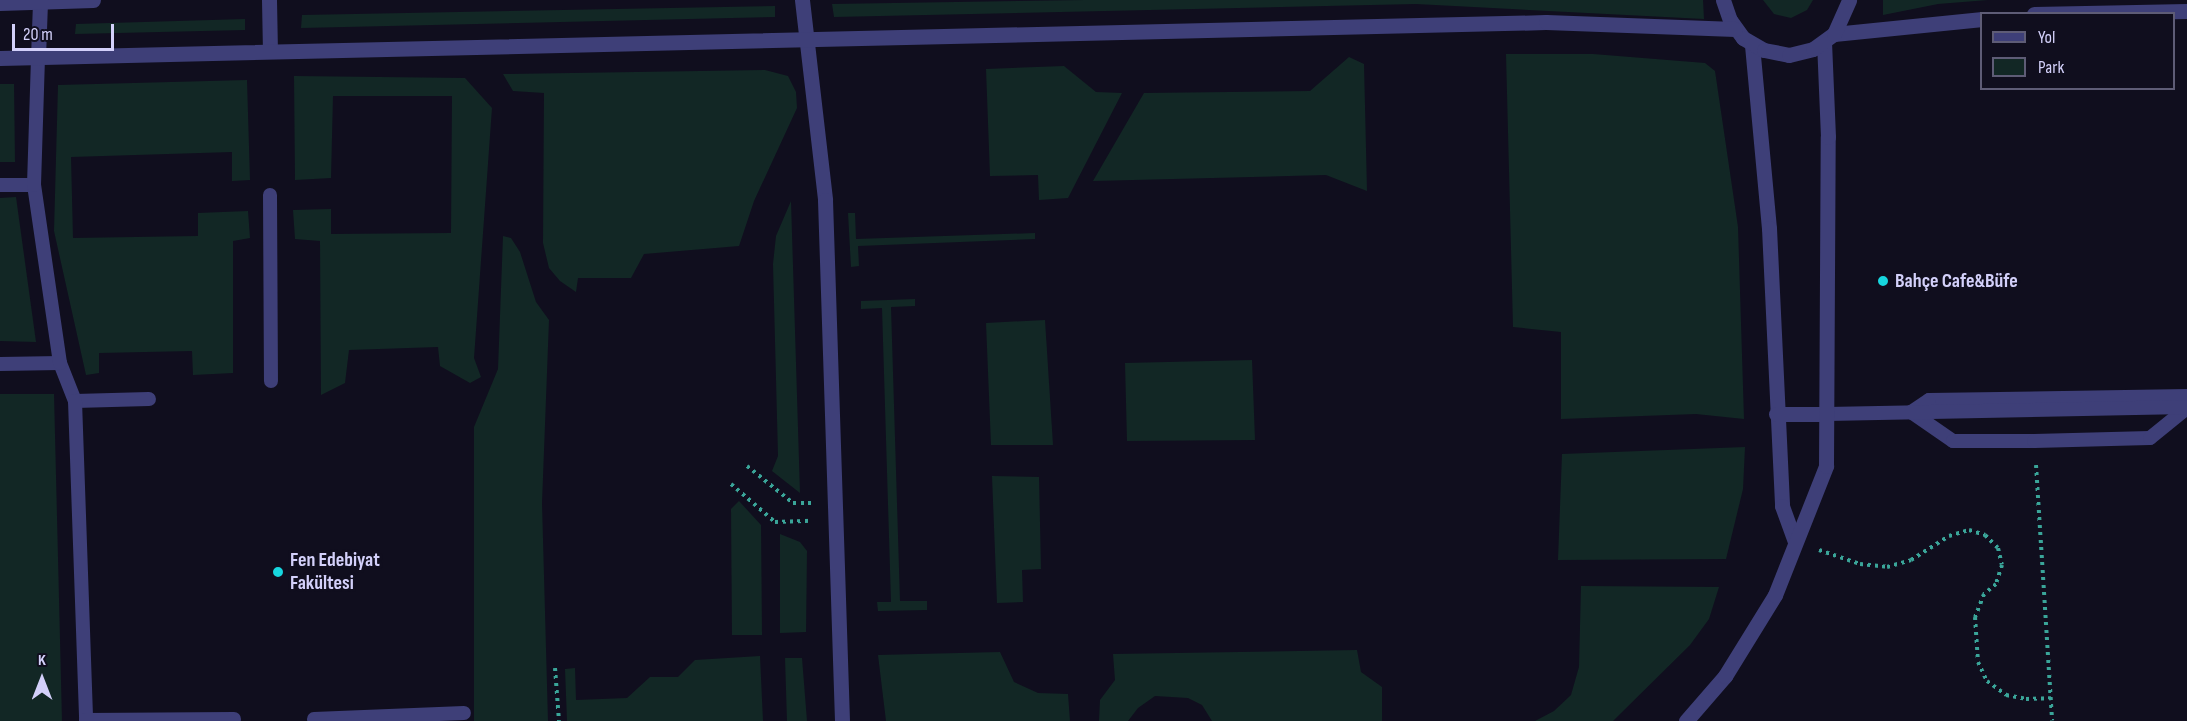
<!DOCTYPE html>
<meta charset="utf-8">
<style>
body{margin:0}
#map{position:relative;width:2187px;height:721px;overflow:hidden;background:#100e1e;font-family:"Sofia Sans Condensed",sans-serif}
div>[style]{position:absolute}
.green>*{inset:0;background:#122725}
.path>*{height:4px;margin-top:-2px;transform-origin:0;background:repeating-linear-gradient(90deg,#3aa599 0 3px,transparent 0 7.5px)}
.service>*{height:14px;margin:-7px;padding:0 7px;transform-origin:7px;border-radius:7px;background:#3e3f78}
.minor>*{height:15px;margin:-7.5px;padding:0 7.5px;transform-origin:7.5px;border-radius:7.5px;background:#3e3f78}
.tertiary>*{height:15px;margin:-7.5px;padding:0 7.5px;transform-origin:7.5px;border-radius:7.5px;background:#3e3f78}
.dots>*{width:16px;height:16px;translate:-50% -50%;box-sizing:border-box;border:3px solid #100e1e;border-radius:50%}
span{translate:-50% -50%;white-space:nowrap;text-align:center;line-height:1.15;-webkit-text-stroke:6px #100e1e;paint-order:stroke}
.poi-label{font-size:20px;color:#d3d0fa;font-weight:700}
.left{translate:0 -50%;text-align:left}
.legend{position:absolute;left:1980px;top:12px;width:195px;height:78px;box-sizing:border-box;background:#100e1e;border:2px solid #5e5c76;margin:0;padding:8px 10px;list-style:none;font-size:18px;color:#d3d0fa}
.legend li{display:flex;align-items:center;gap:12px;height:30px}
.legend b{width:30px;border:2px solid #5e5c76}
.north{position:absolute;left:12px;top:649px;width:60px;height:60px;-webkit-text-stroke:4px #100e1e;paint-order:stroke;rotate:0deg;font-size:16px;font-weight:700;line-height:24px;text-align:center;color:#d3d0fa}
.north::after{content:'';display:block;margin:auto;width:21px;height:27px;background:#d3d0fa;clip-path:polygon(50% 0,100% 100%,50% 72%,0 100%)}
.scale{position:absolute;left:12px;top:24px;width:102px;height:27px;box-sizing:border-box;border:3px solid #d3d0fa;border-top:0;padding-left:8px;font-size:18px;line-height:21px;white-space:nowrap;color:#d3d0fa;-webkit-text-stroke:4px #100e1e;paint-order:stroke}
</style>
<div id="map">
<div class="green">
<div style="clip-path:polygon(1085px 0,1703px 0,1704px 19px,1416px 4px,834px 17px,832px 4px)"></div>
<div style="clip-path:polygon(1763px 0,1813px 0,1807px 10px,1791px 18px,1774px 14px)"></div>
<div style="clip-path:polygon(1883px 0,1988px 0,1938px 4px,1883px 15px)"></div>
<div style="clip-path:polygon(775px 6px,775px 17px,301px 28px,302px 15px)"></div>
<div style="clip-path:polygon(245px 19px,245px 30px,75px 34px,76px 24px)"></div>
<div style="clip-path:polygon(1506px 54px,1593px 54px,1705px 63px,1715px 71px,1738px 227px,1744px 419px,1696px 414px,1561px 419px,1561px 332px,1513px 327px)"></div>
<div style="clip-path:polygon(1349px 57px,1364px 64px,1367px 191px,1326px 175px,1093px 181px,1144px 93px,1310px 91px)"></div>
<div style="clip-path:polygon(1064px 66px,1096px 92px,1122px 93px,1068px 198px,1039px 200px,1038px 175px,990px 176px,986px 69px)"></div>
<div style="clip-path:polygon(765px 70px,788px 76px,796px 92px,797px 108px,754px 201px,739px 246px,644px 254px,631px 278px,578px 278px,576px 292px,560px 281px,549px 268px,543px 243px,544px 93px,513px 91px,503px 74px)"></div>
<div style="clip-path:polygon(294px 76px,465px 78px,492px 108px,474px 358px,481px 377px,470px 383px,440px 366px,438px 347px,349px 350px,345px 383px,321px 395px,320px 241px,295px 239px,293px 210px,331px 209px,331px 234px,451px 233px,452px 96px,333px 96px,331px 178px,295px 180px)"></div>
<div style="clip-path:polygon(247px 80px,250px 180px,232px 181px,232px 152px,71px 157px,73px 238px,198px 236px,198px 213px,248px 211px,250px 238px,233px 241px,233px 373px,193px 375px,192px 351px,99px 353px,99px 373px,86px 375px,54px 231px,58px 85px)"></div>
<div style="clip-path:polygon(0 84px,14px 84px,15px 162px,0 162px)"></div>
<div style="clip-path:polygon(16px 197px,36px 342px,0 341px,0 198px)"></div>
<div style="clip-path:polygon(791px 201px,800px 493px,772px 471px,778px 456px,773px 264px,776px 236px)"></div>
<div style="clip-path:polygon(848px 213px,855px 213px,856px 239px,1035px 233px,1035px 239px,858px 246px,859px 266px,851px 267px)"></div>
<div style="clip-path:polygon(503px 236px,511px 238px,520px 252px,536px 302px,549px 320px,542px 503px,548px 721px,474px 721px,474px 427px,498px 369px)"></div>
<div style="clip-path:polygon(915px 299px,915px 306px,891px 307px,900px 601px,927px 601px,927px 610px,878px 611px,877px 602px,891px 602px,882px 308px,861px 309px,861px 301px)"></div>
<div style="clip-path:polygon(1045px 320px,1053px 445px,991px 445px,986px 323px)"></div>
<div style="clip-path:polygon(1252px 360px,1255px 440px,1127px 441px,1125px 363px)"></div>
<div style="clip-path:polygon(0 394px,54px 394px,62px 721px,0 721px)"></div>
<div style="clip-path:polygon(1745px 447px,1743px 489px,1726px 559px,1558px 560px,1562px 454px)"></div>
<div style="clip-path:polygon(992px 476px,1039px 477px,1041px 569px,1022px 570px,1023px 602px,997px 603px)"></div>
<div style="clip-path:polygon(739px 501px,761px 525px,762px 635px,732px 635px,731px 509px)"></div>
<div style="clip-path:polygon(780px 534px,800px 542px,807px 551px,806px 632px,780px 633px)"></div>
<div style="clip-path:polygon(1581px 586px,1719px 587px,1709px 619px,1690px 645px,1613px 721px,1535px 721px,1554px 711px,1571px 695px,1579px 667px)"></div>
<div style="clip-path:polygon(1357px 650px,1361px 672px,1382px 687px,1382px 721px,1212px 721px,1202px 705px,1188px 698px,1155px 696px,1138px 708px,1128px 721px,1099px 721px,1100px 700px,1115px 680px,1113px 654px)"></div>
<div style="clip-path:polygon(1000px 652px,1014px 682px,1038px 693px,1068px 694px,1070px 721px,886px 721px,878px 655px)"></div>
<div style="clip-path:polygon(760px 656px,763px 721px,567px 721px,565px 669px,575px 668px,576px 700px,627px 698px,650px 677px,678px 677px,695px 660px)"></div>
<div style="clip-path:polygon(785px 658px,802px 658px,807px 721px,787px 721px)"></div>
</div>
<div class="path">
<div style="left:2036px;top:465px;width:256px;rotate:86.4deg"></div>
<div style="left:747px;top:466px;width:59px;rotate:38.8deg"></div>
<div style="left:793px;top:503px;width:18px"></div>
<div style="left:731px;top:484px;width:58px;rotate:40.8deg"></div>
<div style="left:775px;top:522px;width:37px;rotate:-2deg"></div>
<div style="left:1819px;top:550px;width:43px;rotate:18.9deg"></div>
<div style="left:1860px;top:564px;width:27px;rotate:6deg"></div>
<div style="left:1887px;top:567px;width:25px;rotate:-16deg"></div>
<div style="left:1911px;top:560px;width:45px;rotate:-32.3deg"></div>
<div style="left:1949px;top:536px;width:21px;rotate:-17deg"></div>
<div style="left:1969px;top:530px;width:17px;rotate:17deg"></div>
<div style="left:1985px;top:535px;width:18px;rotate:45deg"></div>
<div style="left:1998px;top:548px;width:17px;rotate:77deg"></div>
<div style="left:2002px;top:565px;width:20px;rotate:108deg"></div>
<div style="left:1996px;top:584px;width:16px;rotate:140deg"></div>
<div style="left:1984px;top:594px;width:25px;rotate:111deg"></div>
<div style="left:1975px;top:617px;width:45px;rotate:86.2deg"></div>
<div style="left:1978px;top:662px;width:21px;rotate:65deg"></div>
<div style="left:1987px;top:681px;width:24px;rotate:36deg"></div>
<div style="left:2006px;top:695px;width:20px;rotate:11deg"></div>
<div style="left:2026px;top:699px;width:25px;rotate:-2deg"></div>
<div style="left:555px;top:668px;width:53px;rotate:85.7deg"></div>
</div>
<div class="service">
<div style="left:0;top:185px;width:34px"></div>
<div style="left:270px;top:195px;width:186px;rotate:89.7deg"></div>
<div style="left:60px;top:363px;width:41px;rotate:68.5deg"></div>
<div style="left:75px;top:401px;width:74px;rotate:-1.5deg"></div>
<div style="left:0;top:364px;width:60px;rotate:-1deg"></div>
<div style="left:60px;top:363px;width:180px;rotate:-98.3deg"></div>
<div style="left:34px;top:185px;width:128px;rotate:-88.2deg"></div>
<div style="left:2187px;top:396px;width:258px;rotate:179.1deg"></div>
<div style="left:1929px;top:400px;width:22px;rotate:146deg"></div>
<div style="left:1911px;top:412px;width:51px;rotate:34.6deg"></div>
<div style="left:1953px;top:441px;width:81px"></div>
<div style="left:2034px;top:441px;width:116px;rotate:-1.5deg"></div>
<div style="left:2150px;top:438px;width:48px;rotate:-39deg"></div>
<div style="left:75px;top:401px;width:319px;rotate:88deg"></div>
<div style="left:86px;top:720px;width:148px;rotate:-0.4deg"></div>
<div style="left:1827px;top:414px;width:360px;rotate:-1.1deg"></div>
<div style="left:314px;top:719px;width:150px;rotate:-2.3deg"></div>
</div>
<div class="minor">
<div style="left:269px;top:0;width:50px;rotate:88.9deg"></div>
<div style="left:802px;top:0;width:201px;rotate:83.4deg"></div>
<div style="left:825px;top:200px;width:521px;rotate:88.13deg"></div>
<div style="left:2034px;top:14px;width:153px;rotate:-1.1deg"></div>
<div style="left:1834px;top:34px;width:149px;rotate:-5.8deg"></div>
<div style="left:1752px;top:45px;width:184px;rotate:84.7deg"></div>
<div style="left:1769px;top:228px;width:278px;rotate:87.3deg"></div>
<div style="left:1782px;top:506px;width:38px;rotate:70deg"></div>
<div style="left:38px;top:57px;width:55px;rotate:-87.9deg"></div>
<div style="left:1776px;top:414px;width:51px"></div>
<div style="left:1686px;top:721px;width:60px;rotate:-49.1deg"></div>
<div style="left:1725px;top:676px;width:95px;rotate:-58.3deg"></div>
<div style="left:1775px;top:595px;width:139px;rotate:-68.4deg"></div>
<div style="left:1826px;top:466px;width:329px;rotate:-89.7deg"></div>
<div style="left:1828px;top:137px;width:94px;rotate:-92.4deg"></div>
</div>
<div class="tertiary">
<div style="left:1723px;top:0;width:21px;rotate:71deg"></div>
<div style="left:1730px;top:20px;width:22px;rotate:54deg"></div>
<div style="left:1743px;top:38px;width:24px;rotate:30deg"></div>
<div style="left:1764px;top:50px;width:25px;rotate:11deg"></div>
<div style="left:1789px;top:55px;width:25px;rotate:-14deg"></div>
<div style="left:1813px;top:49px;width:26px;rotate:-36deg"></div>
<div style="left:1834px;top:34px;width:37px;rotate:-66deg"></div>
<div style="left:0;top:3px;width:93px;rotate:-1.8deg"></div>
<div style="left:0;top:58px;width:1546px;rotate:-1.33deg"></div>
<div style="left:1546px;top:22px;width:189px;rotate:2.1deg"></div>
</div>
<div class="dots">
<div style="left:1883px;top:281px;background:#17d6df"></div>
<div style="left:278px;top:572px;background:#17d6df"></div>
</div>
<div class="poi-label">
<span class="left" style="left:1895px;top:281px">Bahçe Cafe&amp;Büfe</span>
<span class="left" style="left:290px;top:572px">Fen Edebiyat<br>Fakültesi</span>
</div>
<ul class="legend">
<li><b style="height:8px;background:#3e3f78"></b>Yol</li>
<li><b style="height:16px;background:#122725"></b>Park</li>
</ul>
<div class="north">K</div>
<div class="scale">20 m</div>
</div>
